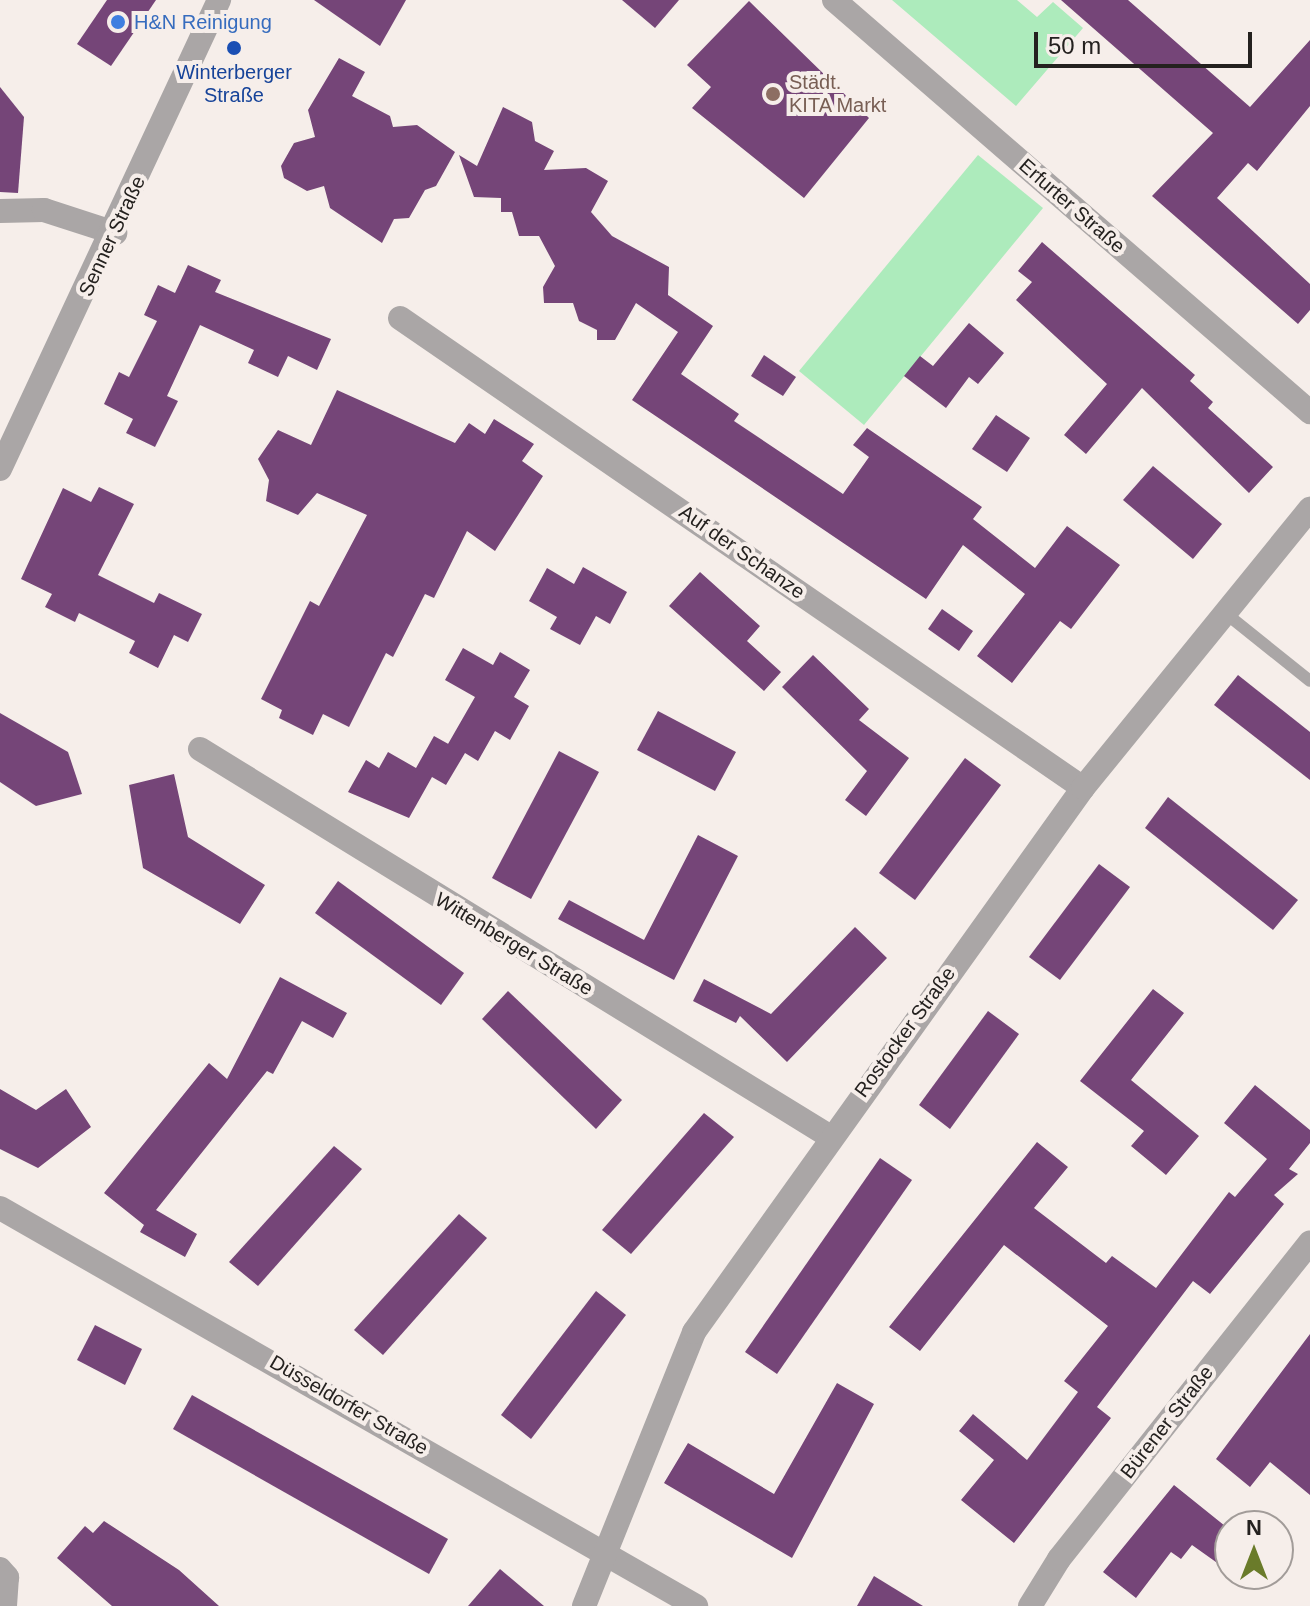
<!DOCTYPE html>
<meta charset="utf-8">
<style>
body{margin:0}
#map{position:relative;width:1310px;height:1606px;overflow:hidden;background:#f6eeea;font-family:Helvetica,sans-serif}
div>[style]{position:absolute}
.green>*{inset:0;background:#adebbc}
.building>*{inset:0;background:#754578}
.service>*{height:12px;margin:-6px;padding:0 6px;transform-origin:6px;border-radius:6px;background:#aaa6a6}
.minor>*{height:24px;margin:-12px;padding:0 12px;transform-origin:12px;border-radius:12px;background:#aaa6a6}
.tertiary>*{height:24px;margin:-12px;padding:0 12px;transform-origin:12px;border-radius:12px;background:#aaa6a6}
.dots>*{width:22px;height:22px;translate:-50% -50%;box-sizing:border-box;border:4px solid #f6eeea;border-radius:50%}
span{translate:-50% -50%;white-space:nowrap;text-align:center;line-height:1.15;-webkit-text-stroke:8px #f6eeea;paint-order:stroke}
.shop-label{font-size:20px;color:#366cbe}
.left{translate:0 -50%;text-align:left}
.transit-label{font-size:20px;color:#164399}
.education-label{font-size:20px;color:#785e54}
.street-label{font-size:20px;color:#24211f}
.north{position:absolute;left:1214px;top:1510px;width:80px;height:80px;box-sizing:border-box;background:#f6eeea;border:2px solid #a29c99;border-radius:50%;rotate:0deg;font-size:22px;font-weight:700;line-height:32px;text-align:center;color:#24211f}
.north::after{content:'';display:block;margin:auto;width:28px;height:36px;background:#6a7b2a;clip-path:polygon(50% 0,100% 100%,50% 72%,0 100%)}
.scale{position:absolute;left:1034px;top:32px;width:218px;height:36px;box-sizing:border-box;border:4px solid #24211f;border-top:0;padding-left:10px;font-size:24px;line-height:28px;white-space:nowrap;color:#24211f;-webkit-text-stroke:6px #f6eeea;paint-order:stroke}
</style>
<div id="map">
<div class="green">
<div style="clip-path:polygon(892px 0,1017px 0,1037px 17px,1053px 2px,1083px 28px,1016px 106px)"></div>
<div style="clip-path:polygon(978px 155px,1043px 208px,864px 425px,799px 371px)"></div>
</div>
<div class="building">
<div style="clip-path:polygon(107px 0,156px 0,111px 66px,77px 44px)"></div>
<div style="clip-path:polygon(314px 0,406px 0,380px 46px)"></div>
<div style="clip-path:polygon(622px 0,679px 0,655px 28px)"></div>
<div style="clip-path:polygon(1061px 0,1128px 0,1250px 107px,1310px 40px,1310px 106px,1257px 171px,1248px 163px,1217px 198px,1310px 284px,1310px 310px,1298px 324px,1152px 196px,1213px 133px)"></div>
<div style="clip-path:polygon(749px 1px,869px 118px,804px 198px,692px 108px,711px 87px,687px 65px)"></div>
<div style="clip-path:polygon(339px 58px,365px 72px,352px 96px,390px 116px,393px 127px,417px 125px,455px 152px,436px 186px,425px 190px,409px 218px,394px 219px,382px 243px,330px 208px,324px 186px,307px 191px,284px 178px,281px 166px,294px 143px,315px 137px,308px 110px)"></div>
<div style="clip-path:polygon(0 87px,24px 117px,18px 193px,0 192px)"></div>
<div style="clip-path:polygon(503px 107px,532px 122px,535px 141px,554px 151px,544px 170px,586px 168px,608px 181px,591px 212px,612px 236px,669px 267px,668px 295px,713px 326px,681px 374px,739px 414px,734px 421px,843px 494px,869px 457px,853px 445px,867px 428px,982px 507px,973px 519px,1035px 568px,1067px 526px,1120px 565px,1071px 629px,1060px 621px,1012px 683px,977px 656px,1025px 594px,963px 545px,926px 599px,632px 400px,678px 332px,636px 303px,615px 340px,597px 340px,597px 330px,579px 321px,573px 303px,544px 303px,543px 287px,555px 266px,539px 236px,519px 236px,512px 212px,501px 212px,501px 198px,474px 197px,459px 155px,477px 166px)"></div>
<div style="clip-path:polygon(1042px 242px,1195px 375px,1190px 381px,1213px 402px,1208px 408px,1273px 467px,1249px 493px,1142px 388px,1086px 454px,1064px 435px,1107px 384px,1016px 300px,1032px 282px,1018px 271px)"></div>
<div style="clip-path:polygon(188px 265px,221px 280px,215px 292px,331px 339px,317px 370px,288px 356px,278px 377px,248px 363px,254px 350px,200px 325px,167px 396px,178px 401px,155px 447px,126px 433px,133px 419px,104px 404px,119px 372px,129px 377px,157px 321px,144px 315px,158px 285px,175px 293px)"></div>
<div style="clip-path:polygon(969px 323px,1004px 353px,978px 384px,969px 377px,946px 408px,904px 376px,920px 356px,933px 366px)"></div>
<div style="clip-path:polygon(764px 355px,796px 377px,783px 396px,751px 376px)"></div>
<div style="clip-path:polygon(337px 390px,455px 443px,469px 423px,485px 434px,494px 419px,534px 444px,522px 461px,543px 476px,495px 551px,467px 531px,434px 598px,425px 594px,393px 657px,386px 653px,349px 727px,323px 714px,313px 735px,279px 718px,282px 710px,261px 699px,310px 601px,319px 606px,367px 515px,317px 493px,298px 515px,266px 501px,269px 480px,258px 459px,278px 430px,311px 445px)"></div>
<div style="clip-path:polygon(996px 415px,1030px 438px,1007px 472px,972px 449px)"></div>
<div style="clip-path:polygon(1153px 466px,1222px 524px,1193px 559px,1123px 500px)"></div>
<div style="clip-path:polygon(99px 487px,134px 504px,98px 575px,154px 603px,159px 593px,202px 614px,188px 642px,174px 635px,158px 668px,129px 653px,135px 641px,79px 613px,75px 622px,45px 607px,52px 594px,21px 579px,63px 488px,91px 502px)"></div>
<div style="clip-path:polygon(583px 567px,627px 592px,610px 624px,596px 616px,580px 645px,550px 629px,557px 617px,529px 601px,547px 568px,574px 584px)"></div>
<div style="clip-path:polygon(700px 572px,760px 626px,747px 641px,781px 672px,764px 691px,669px 606px)"></div>
<div style="clip-path:polygon(942px 609px,973px 631px,959px 651px,928px 629px)"></div>
<div style="clip-path:polygon(463px 648px,493px 665px,500px 652px,530px 670px,514px 697px,529px 706px,510px 740px,495px 731px,478px 761px,465px 753px,446px 785px,432px 777px,409px 818px,348px 792px,366px 760px,379px 768px,388px 752px,416px 768px,434px 736px,461px 751px,448px 744px,475px 697px,445px 680px)"></div>
<div style="clip-path:polygon(813px 655px,869px 709px,859px 720px,909px 758px,866px 816px,845px 800px,867px 771px,782px 687px)"></div>
<div style="clip-path:polygon(1238px 675px,1310px 732px,1310px 780px,1214px 705px)"></div>
<div style="clip-path:polygon(658px 711px,736px 752px,715px 791px,637px 750px)"></div>
<div style="clip-path:polygon(0 713px,68px 752px,82px 794px,36px 806px,0 782px)"></div>
<div style="clip-path:polygon(559px 751px,599px 772px,531px 899px,492px 878px)"></div>
<div style="clip-path:polygon(965px 758px,1001px 785px,915px 900px,879px 873px)"></div>
<div style="clip-path:polygon(174px 774px,188px 837px,265px 885px,240px 924px,143px 868px,129px 785px)"></div>
<div style="clip-path:polygon(1168px 797px,1298px 900px,1273px 930px,1145px 828px)"></div>
<div style="clip-path:polygon(698px 835px,738px 856px,674px 980px,558px 919px,569px 900px,644px 940px)"></div>
<div style="clip-path:polygon(1099px 864px,1130px 887px,1060px 980px,1029px 957px)"></div>
<div style="clip-path:polygon(338px 881px,464px 973px,441px 1005px,315px 913px)"></div>
<div style="clip-path:polygon(855px 927px,887px 958px,787px 1062px,740px 1016px,736px 1023px,693px 1001px,704px 979px,771px 1014px)"></div>
<div style="clip-path:polygon(280px 977px,347px 1013px,333px 1038px,302px 1021px,273px 1074px,267px 1071px,156px 1210px,197px 1234px,185px 1257px,140px 1232px,144px 1225px,104px 1193px,209px 1063px,227px 1079px)"></div>
<div style="clip-path:polygon(1153px 989px,1184px 1013px,1131px 1080px,1199px 1136px,1166px 1175px,1131px 1146px,1144px 1131px,1080px 1081px)"></div>
<div style="clip-path:polygon(508px 991px,622px 1100px,596px 1129px,482px 1019px)"></div>
<div style="clip-path:polygon(988px 1011px,1019px 1034px,950px 1129px,919px 1105px)"></div>
<div style="clip-path:polygon(1255px 1085px,1310px 1130px,1310px 1143px,1289px 1169px,1298px 1174px,1274px 1195px,1284px 1204px,1210px 1294px,1193px 1281px,1097px 1407px,1111px 1418px,1014px 1543px,961px 1500px,994px 1460px,959px 1431px,973px 1414px,1027px 1460px,1078px 1392px,1064px 1381px,1108px 1326px,1004px 1245px,920px 1351px,889px 1327px,1037px 1142px,1068px 1167px,1034px 1208px,1106px 1263px,1112px 1256px,1156px 1288px,1229px 1192px,1235px 1197px,1267px 1159px,1224px 1123px)"></div>
<div style="clip-path:polygon(0 1089px,36px 1110px,66px 1089px,91px 1127px,38px 1168px,0 1149px)"></div>
<div style="clip-path:polygon(704px 1113px,734px 1137px,631px 1254px,602px 1230px)"></div>
<div style="clip-path:polygon(334px 1146px,362px 1169px,258px 1286px,229px 1262px)"></div>
<div style="clip-path:polygon(880px 1158px,912px 1180px,777px 1374px,745px 1352px)"></div>
<div style="clip-path:polygon(459px 1214px,487px 1238px,383px 1355px,354px 1330px)"></div>
<div style="clip-path:polygon(596px 1291px,626px 1315px,531px 1439px,501px 1415px)"></div>
<div style="clip-path:polygon(95px 1325px,142px 1349px,125px 1385px,77px 1360px)"></div>
<div style="clip-path:polygon(1310px 1334px,1310px 1495px,1270px 1462px,1250px 1487px,1216px 1459px)"></div>
<div style="clip-path:polygon(837px 1383px,874px 1404px,792px 1558px,664px 1483px,688px 1443px,774px 1494px)"></div>
<div style="clip-path:polygon(192px 1395px,448px 1539px,429px 1574px,173px 1429px)"></div>
<div style="clip-path:polygon(1174px 1485px,1230px 1530px,1230px 1572px,1192px 1545px,1181px 1559px,1171px 1552px,1136px 1598px,1103px 1572px)"></div>
<div style="clip-path:polygon(104px 1521px,179px 1570px,219px 1606px,112px 1606px,57px 1558px,85px 1526px,93px 1533px)"></div>
<div style="clip-path:polygon(500px 1569px,544px 1606px,468px 1606px)"></div>
<div style="clip-path:polygon(874px 1576px,923px 1606px,857px 1606px)"></div>
</div>
<div class="service">
<div style="left:1224px;top:612px;width:110px;rotate:38.7deg"></div>
</div>
<div class="minor">
<div style="left:834px;top:0;width:630px;rotate:40.88deg"></div>
<div style="left:0;top:211px;width:44px;rotate:-1.3deg"></div>
<div style="left:44px;top:210px;width:75px;rotate:17.9deg"></div>
<div style="left:400px;top:318px;width:829px;rotate:34.53deg"></div>
<div style="left:200px;top:749px;width:739px;rotate:31.6deg"></div>
<div style="left:0;top:1208px;width:802px;rotate:29.76deg"></div>
<div style="left:0;top:1569px;width:11px;rotate:49deg"></div>
<div style="left:7px;top:1577px;width:29px;rotate:94deg"></div>
<div style="left:584px;top:1606px;width:295px;rotate:-68.1deg"></div>
<div style="left:694px;top:1332px;width:669px;rotate:-54.43deg"></div>
<div style="left:1083px;top:788px;width:360px;rotate:-50.9deg"></div>
<div style="left:1030px;top:1606px;width:55px;rotate:-58.3deg"></div>
<div style="left:1059px;top:1559px;width:404px;rotate:-51.6deg"></div>
</div>
<div class="tertiary">
<div style="left:0;top:469px;width:518px;rotate:-64.97deg"></div>
</div>
<div class="dots">
<div style="left:118px;top:22px;background:#3f7fe0"></div>
<div style="left:234px;top:48px;background:#1a4fb4"></div>
<div style="left:773px;top:94px;background:#8d6e63"></div>
</div>
<div class="shop-label">
<span class="left" style="left:134px;top:22px">H&amp;N Reinigung</span>
</div>
<div class="transit-label">
<span style="left:234px;top:84px">Winterberger<br>Straße</span>
</div>
<div class="education-label">
<span class="left" style="left:789px;top:94px">Städt.<br>KITA Markt</span>
</div>
<div class="street-label">
<span style="left:1072px;top:206px;rotate:41deg">Erfurter Straße</span>
<span style="left:112px;top:236px;rotate:-65deg">Senner Straße</span>
<span style="left:742px;top:552px;rotate:35deg">Auf der Schanze</span>
<span style="left:514px;top:944px;rotate:31deg">Wittenberger Straße</span>
<span style="left:905px;top:1032px;rotate:-54deg">Rostocker Straße</span>
<span style="left:349px;top:1405px;rotate:30deg">Düsseldorfer Straße</span>
<span style="left:1167px;top:1422px;rotate:-52deg">Bürener Straße</span>
</div>
<div class="north">N</div>
<div class="scale">50 m</div>
</div>
